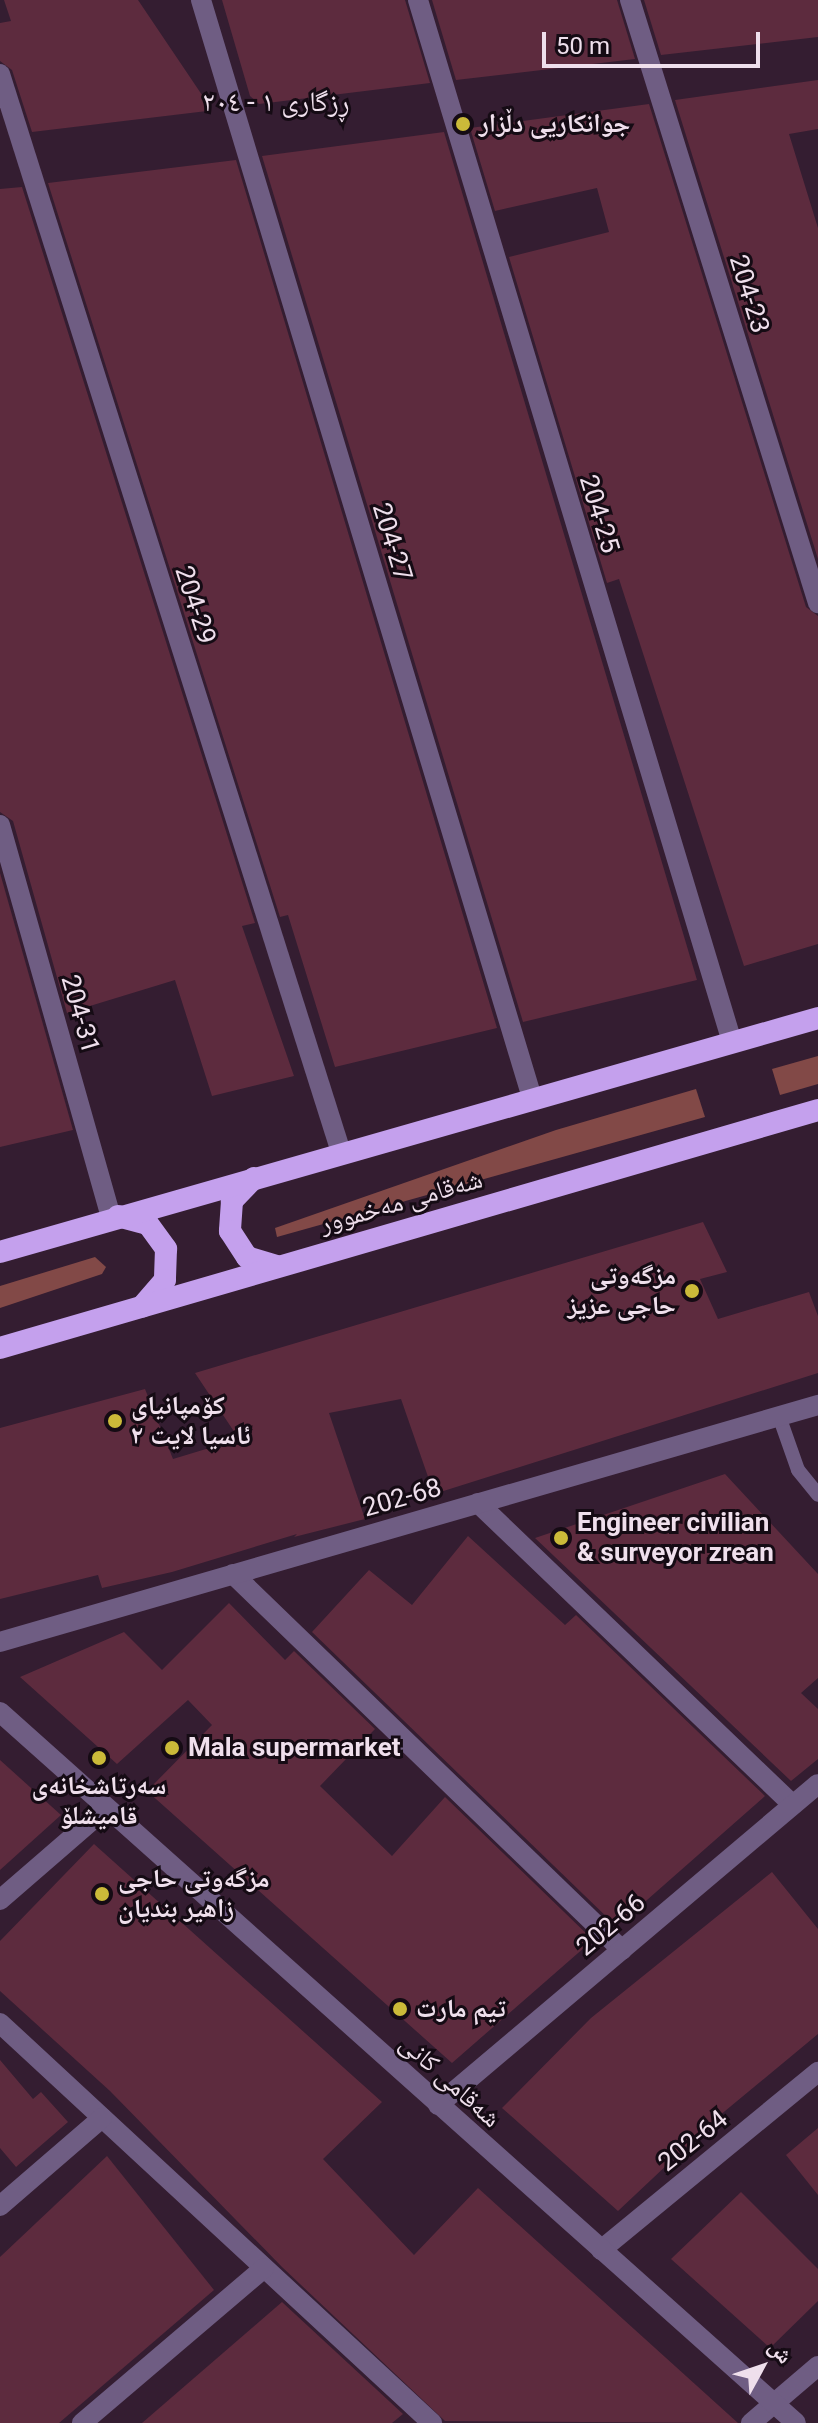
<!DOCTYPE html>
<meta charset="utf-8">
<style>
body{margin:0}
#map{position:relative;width:818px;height:2423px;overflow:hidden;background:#341d31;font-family:Roboto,"Noto Naskh Arabic",sans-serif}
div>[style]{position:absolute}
.forest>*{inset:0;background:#824947}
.building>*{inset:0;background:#5d2b3e}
.service>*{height:14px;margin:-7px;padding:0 7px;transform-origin:7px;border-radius:7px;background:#6f5d83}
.minor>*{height:20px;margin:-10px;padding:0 10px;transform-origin:10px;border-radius:10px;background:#6f5d83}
.tertiary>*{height:20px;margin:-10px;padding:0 10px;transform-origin:10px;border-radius:10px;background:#6f5d83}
.trunk>*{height:22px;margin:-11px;padding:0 11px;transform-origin:11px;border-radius:11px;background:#c4a0ed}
.dots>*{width:22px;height:22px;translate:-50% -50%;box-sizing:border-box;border:4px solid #150b14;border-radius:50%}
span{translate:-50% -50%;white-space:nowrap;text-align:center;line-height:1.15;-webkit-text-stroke:6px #150b14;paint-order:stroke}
.poi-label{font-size:26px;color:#efdfec;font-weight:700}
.left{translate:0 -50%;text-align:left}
.right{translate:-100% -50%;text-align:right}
.street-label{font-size:26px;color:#efdfec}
.neighbourhood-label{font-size:28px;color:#efdfec}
.north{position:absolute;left:722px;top:2327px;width:80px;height:80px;-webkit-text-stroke:6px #150b14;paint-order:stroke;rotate:50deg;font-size:22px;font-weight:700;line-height:32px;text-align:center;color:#efdfec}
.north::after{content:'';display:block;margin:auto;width:28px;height:36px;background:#efdfec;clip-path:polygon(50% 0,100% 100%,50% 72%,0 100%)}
.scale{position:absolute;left:542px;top:32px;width:218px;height:36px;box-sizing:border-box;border:4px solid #efdfec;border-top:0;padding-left:10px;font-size:24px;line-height:28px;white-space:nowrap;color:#efdfec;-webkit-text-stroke:6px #150b14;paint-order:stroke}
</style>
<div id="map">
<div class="forest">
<div style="clip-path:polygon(818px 1056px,818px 1084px,780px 1095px,772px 1069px)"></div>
<div style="clip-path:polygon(696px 1089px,705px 1117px,277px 1237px,275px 1228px,556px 1130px)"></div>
<div style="clip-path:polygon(95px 1257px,106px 1267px,102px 1274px,0 1308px,0 1286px)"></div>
</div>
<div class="building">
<div style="clip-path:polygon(4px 0,138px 0,202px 95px,207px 111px,32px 132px,12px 70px,0 61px,0 23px,11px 21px)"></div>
<div style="clip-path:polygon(222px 0,405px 0,430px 83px,259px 104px,250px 96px)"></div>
<div style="clip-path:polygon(432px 0,617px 0,635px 59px,456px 80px)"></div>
<div style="clip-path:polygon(644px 0,818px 0,818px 37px,661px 55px)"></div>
<div style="clip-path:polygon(818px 80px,818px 129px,789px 134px,818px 228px,818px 559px,675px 100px)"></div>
<div style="clip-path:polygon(649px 104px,806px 607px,818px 616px,818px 944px,744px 966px,619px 579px,607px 583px,509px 257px,609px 232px,597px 188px,495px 211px,470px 128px)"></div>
<div style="clip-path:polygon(444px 132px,697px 980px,523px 1022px,262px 156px)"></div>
<div style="clip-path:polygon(236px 160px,497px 1028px,335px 1067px,288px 915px,280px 917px,48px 183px)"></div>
<div style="clip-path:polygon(22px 187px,255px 923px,242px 926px,294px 1076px,212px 1096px,175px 980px,67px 1013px,13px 821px,0 812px,0 189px)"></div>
<div style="clip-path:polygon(0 873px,73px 1130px,0 1147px)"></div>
<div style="clip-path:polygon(703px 1222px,727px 1272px,700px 1279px,718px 1319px,809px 1292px,818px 1316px,818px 1373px,434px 1494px,401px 1399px,329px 1413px,365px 1519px,294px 1537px,297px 1534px,172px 1572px,102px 1588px,98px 1575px,0 1599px,0 1428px,145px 1389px,173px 1459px,239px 1439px,195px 1373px)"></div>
<div style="clip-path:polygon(725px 1474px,818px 1574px,818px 1678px,801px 1693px,818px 1709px,818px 1759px,791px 1781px,535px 1538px)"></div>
<div style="clip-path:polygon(468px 1536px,565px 1625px,576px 1615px,765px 1796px,622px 1922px,613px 1923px,312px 1632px,369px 1570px,412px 1605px)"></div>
<div style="clip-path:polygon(229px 1603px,285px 1660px,294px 1651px,375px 1729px,320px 1786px,392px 1856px,445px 1797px,593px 1940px,452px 2063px,147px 1791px,212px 1725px,188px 1700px,117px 1764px,20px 1677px,124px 1632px,162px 1670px)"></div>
<div style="clip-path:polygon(0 1760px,61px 1815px,0 1870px)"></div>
<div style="clip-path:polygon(94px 1844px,382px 2102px,323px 2159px,414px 2255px,478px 2188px,738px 2423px,445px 2421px,282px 2267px,110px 2091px,0 1991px,0 1941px)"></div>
<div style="clip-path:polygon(772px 1872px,818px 1929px,818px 2034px,719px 2116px,618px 2211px,502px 2108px,591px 2018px)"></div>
<div style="clip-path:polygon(0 2060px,33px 2099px,41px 2092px,68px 2122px,16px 2167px,0 2148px)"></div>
<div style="clip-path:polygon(818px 2128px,818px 2195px,786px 2155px)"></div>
<div style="clip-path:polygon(107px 2156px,214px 2290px,59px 2423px,0 2423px,0 2257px)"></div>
<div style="clip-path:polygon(741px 2192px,818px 2269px,818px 2301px,770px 2348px,671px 2259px)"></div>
<div style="clip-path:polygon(282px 2302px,403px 2414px,392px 2423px,142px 2423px)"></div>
</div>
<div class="service">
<div style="left:779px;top:1416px;width:57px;rotate:70.6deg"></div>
<div style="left:798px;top:1470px;width:32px;rotate:51deg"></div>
</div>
<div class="minor">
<div style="left:201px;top:0;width:1147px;rotate:73.22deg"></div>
<div style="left:418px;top:0;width:1088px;rotate:73.23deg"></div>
<div style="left:630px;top:0;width:632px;rotate:72.68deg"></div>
<div style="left:0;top:74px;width:1131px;rotate:72.45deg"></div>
<div style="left:0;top:825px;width:408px;rotate:74.2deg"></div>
<div style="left:478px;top:1503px;width:436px;rotate:43.8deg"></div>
<div style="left:233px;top:1574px;width:541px;rotate:44.03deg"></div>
<div style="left:0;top:1642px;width:852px;rotate:-16.16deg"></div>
<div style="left:0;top:1900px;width:139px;rotate:-40.9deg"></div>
<div style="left:0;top:2023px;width:589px;rotate:42.8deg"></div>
<div style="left:438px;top:2105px;width:497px;rotate:-40.2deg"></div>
<div style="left:0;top:2206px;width:135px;rotate:-40.8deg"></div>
<div style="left:601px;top:2250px;width:281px;rotate:-39.4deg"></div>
<div style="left:82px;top:2423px;width:239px;rotate:-40.4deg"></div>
<div style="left:751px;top:2423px;width:88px;rotate:-40.4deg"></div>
</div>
<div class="tertiary">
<div style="left:0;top:1712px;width:1067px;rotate:41.77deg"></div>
</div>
<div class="trunk">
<div style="left:254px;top:1178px;width:32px;rotate:134deg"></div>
<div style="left:232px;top:1201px;width:30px;rotate:94deg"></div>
<div style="left:230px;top:1231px;width:31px;rotate:57deg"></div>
<div style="left:247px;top:1257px;width:31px;rotate:17deg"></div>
<div style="left:118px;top:1216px;width:31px;rotate:15deg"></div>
<div style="left:148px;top:1224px;width:31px;rotate:54deg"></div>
<div style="left:166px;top:1249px;width:31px;rotate:92deg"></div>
<div style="left:165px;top:1280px;width:35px;rotate:131deg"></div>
<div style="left:0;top:1252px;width:851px;rotate:-15.96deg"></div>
<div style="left:0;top:1348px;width:852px;rotate:-16.22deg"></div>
</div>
<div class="dots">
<div style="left:463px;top:124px;background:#cbba39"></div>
<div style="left:692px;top:1291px;background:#cbba39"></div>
<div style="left:115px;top:1421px;background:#cbba39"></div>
<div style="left:561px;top:1538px;background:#cbba39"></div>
<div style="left:172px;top:1748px;background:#cbba39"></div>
<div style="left:99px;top:1758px;background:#cbba39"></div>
<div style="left:102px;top:1894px;background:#cbba39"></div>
<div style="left:400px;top:2009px;background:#cbba39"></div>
</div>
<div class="poi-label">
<span class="left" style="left:479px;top:124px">جوانکاریی دڵزار</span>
<span class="right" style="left:676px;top:1291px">مزگەوتی<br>حاجی عزیز</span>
<span class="left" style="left:131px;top:1421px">کۆمپانیای<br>ئاسیا لایت ٢</span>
<span class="left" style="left:577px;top:1538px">Engineer civilian<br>&amp; surveyor zrean</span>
<span class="left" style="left:188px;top:1748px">Mala supermarket</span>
<span style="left:99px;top:1801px">سەرتاشخانەی<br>قامیشلۆ</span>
<span class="left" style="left:118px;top:1894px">مزگەوتی حاجی<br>زاهیر بندیان</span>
<span class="left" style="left:416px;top:2009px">تيم مارت</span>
</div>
<div class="street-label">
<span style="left:749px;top:294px;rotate:73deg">204-23</span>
<span style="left:599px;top:514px;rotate:73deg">204-25</span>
<span style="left:392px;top:542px;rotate:73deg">204-27</span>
<span style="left:195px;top:605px;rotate:72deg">204-29</span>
<span style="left:80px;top:1014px;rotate:74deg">204-31</span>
<span style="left:401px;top:1202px;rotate:-16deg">شەقامی مەخموور</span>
<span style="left:402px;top:1498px;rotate:-16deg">202-68</span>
<span style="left:611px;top:1925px;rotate:-40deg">202-66</span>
<span style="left:450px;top:2081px;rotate:42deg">شەقامی کانی</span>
<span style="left:693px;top:2141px;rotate:-39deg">202-64</span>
</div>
<div class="neighbourhood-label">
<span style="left:276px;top:102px">ڕزگاری ١ - ٢٠٤</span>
</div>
<div class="north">ش</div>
<div class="scale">50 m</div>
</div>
